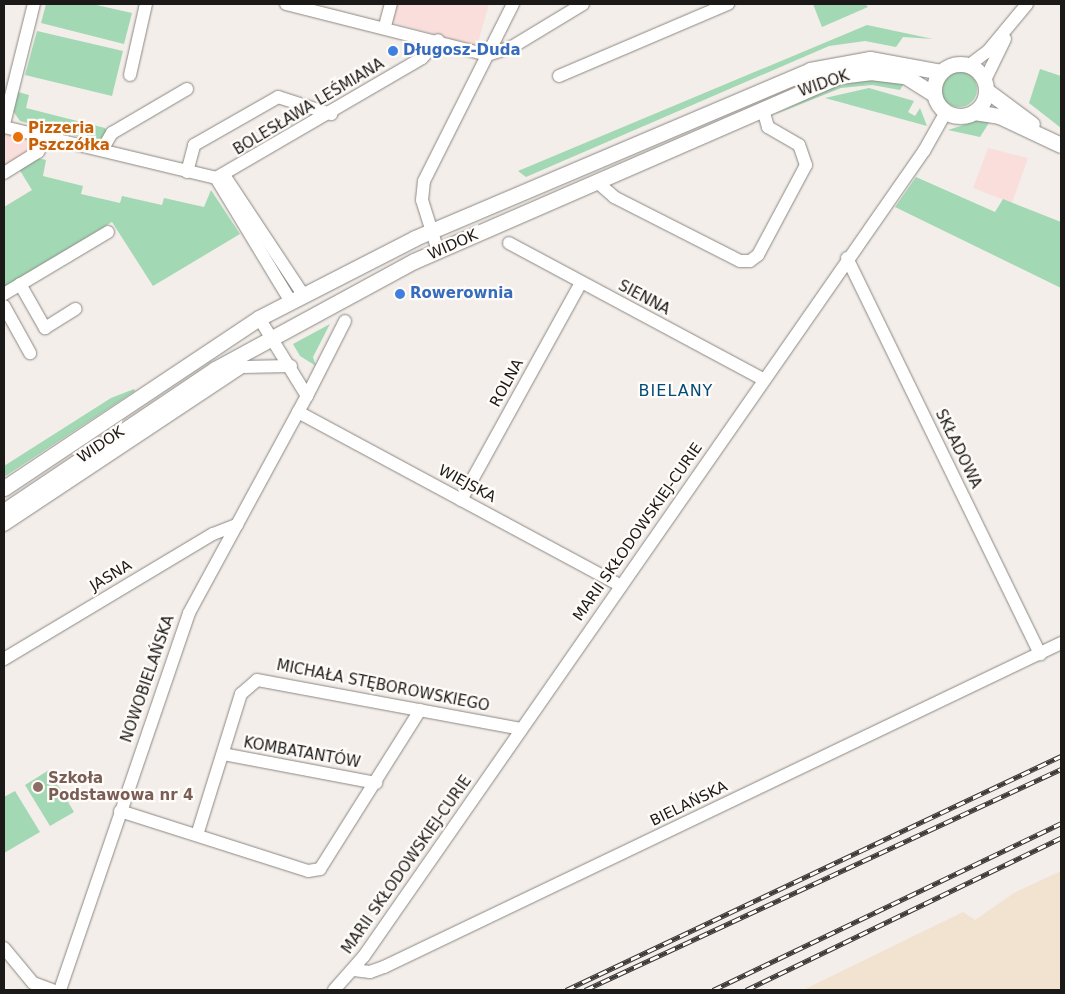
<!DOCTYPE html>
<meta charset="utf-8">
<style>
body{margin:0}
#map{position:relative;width:1065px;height:994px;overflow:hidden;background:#f3eee9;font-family:"DejaVu Sans",sans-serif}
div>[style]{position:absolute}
.commercial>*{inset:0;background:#f9dedc}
.industrial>*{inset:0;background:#f2e2d0}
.green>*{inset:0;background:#a2d8b4}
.round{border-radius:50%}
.roads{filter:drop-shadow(0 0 1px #8b8782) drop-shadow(0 0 1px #8b8782)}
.minor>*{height:12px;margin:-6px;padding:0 6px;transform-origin:6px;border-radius:6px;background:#fff}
.major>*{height:15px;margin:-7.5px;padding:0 7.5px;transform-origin:7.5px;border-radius:7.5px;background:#fff}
.major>.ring{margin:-7.5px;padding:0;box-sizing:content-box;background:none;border:15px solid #fff;border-radius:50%}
.rail>*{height:5px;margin-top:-2.5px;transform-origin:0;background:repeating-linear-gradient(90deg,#fffcf9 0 9px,#3c3937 0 18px);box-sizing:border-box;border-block:1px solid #3c3937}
.dots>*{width:14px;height:14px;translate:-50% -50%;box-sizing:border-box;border:2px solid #fffcf9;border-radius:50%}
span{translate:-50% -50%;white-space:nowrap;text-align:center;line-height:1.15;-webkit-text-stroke:4.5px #fffcf9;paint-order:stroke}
.shop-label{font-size:15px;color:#366cbe;font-weight:700}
.left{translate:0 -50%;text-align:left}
.street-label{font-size:15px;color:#1c1a18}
.food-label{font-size:15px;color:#c56008;font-weight:700}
.education-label{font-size:15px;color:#785e54;font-weight:700}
.neighbourhood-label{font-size:16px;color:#004c79;letter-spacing:1px}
.frame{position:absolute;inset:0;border:5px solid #1c1a18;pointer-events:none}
</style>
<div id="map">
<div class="commercial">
<div style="clip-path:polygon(395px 4px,489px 4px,477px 46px,391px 22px)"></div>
<div style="clip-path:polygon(4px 131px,34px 138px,32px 149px,4px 166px)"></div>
<div style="clip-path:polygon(988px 148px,1028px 158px,1012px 203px,973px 188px)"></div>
</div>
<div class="industrial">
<div style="clip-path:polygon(1061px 871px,1061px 990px,803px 990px,963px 912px,975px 920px,1014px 893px)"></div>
</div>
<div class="green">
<div style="clip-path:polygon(46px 4px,92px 4px,132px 13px,124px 44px,41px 23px)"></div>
<div style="clip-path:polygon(813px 4px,865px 4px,868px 7px,822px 27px)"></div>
<div style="clip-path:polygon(867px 25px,933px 39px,903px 37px,896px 47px,865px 41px,829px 46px,526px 177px,518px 171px)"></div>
<div style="clip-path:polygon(37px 31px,123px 51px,112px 96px,25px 75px)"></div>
<div style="clip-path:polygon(1040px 69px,1061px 76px,1061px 128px,1029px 103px)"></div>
<div class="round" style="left:941px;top:71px;width:36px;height:36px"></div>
<div style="clip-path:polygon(881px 79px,904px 83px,900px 90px,872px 85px,841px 88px,771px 116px,837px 85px)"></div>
<div style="clip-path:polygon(869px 88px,914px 101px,908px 112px,915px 116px,920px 108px,927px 126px,825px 98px)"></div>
<div style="clip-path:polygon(18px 92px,29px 95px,26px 108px,105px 128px,108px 133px,102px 139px,91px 140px,20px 121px,13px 111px)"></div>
<div style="clip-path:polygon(992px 118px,980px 137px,948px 130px,982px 119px)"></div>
<div style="clip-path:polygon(37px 158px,46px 160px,43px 176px,83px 186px,81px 194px,120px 203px,122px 196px,162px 205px,164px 198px,204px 207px,211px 190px,240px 234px,153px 286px,112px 222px,4px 287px,4px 207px,32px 190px,19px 169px)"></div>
<div style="clip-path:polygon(916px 177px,995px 212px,1003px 199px,1061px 222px,1061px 288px,895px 207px)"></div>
<div style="clip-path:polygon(330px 324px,313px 357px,316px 366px,300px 356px,293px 344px)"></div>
<div style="clip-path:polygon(134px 389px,135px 391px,4px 477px,4px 466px,111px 398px)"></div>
<div style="clip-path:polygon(49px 770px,74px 812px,50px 826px,25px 785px)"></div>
<div style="clip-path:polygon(15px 791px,40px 832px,4px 853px,4px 797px)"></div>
</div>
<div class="roads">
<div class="minor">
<div style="left:286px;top:4px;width:207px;rotate:14.2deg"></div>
<div style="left:385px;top:26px;width:23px;rotate:-75deg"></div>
<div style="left:487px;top:55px;width:26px;rotate:-18deg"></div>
<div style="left:512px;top:47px;width:83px;rotate:-31.2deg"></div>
<div style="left:968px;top:66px;width:25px;rotate:-37deg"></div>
<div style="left:988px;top:51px;width:61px;rotate:-50.3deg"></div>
<div style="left:130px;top:75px;width:73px;rotate:-77.3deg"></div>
<div style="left:559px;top:76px;width:184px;rotate:-23.1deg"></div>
<div style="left:984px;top:82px;width:48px;rotate:-64deg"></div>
<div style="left:4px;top:124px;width:124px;rotate:-76deg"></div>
<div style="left:4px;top:127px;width:218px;rotate:13.5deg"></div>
<div style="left:216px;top:178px;width:238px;rotate:-30.2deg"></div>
<div style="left:422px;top:58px;width:24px;rotate:-48deg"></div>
<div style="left:102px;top:150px;width:20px;rotate:-60deg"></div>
<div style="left:112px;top:133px;width:87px;rotate:-30.4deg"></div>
<div style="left:187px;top:172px;width:28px;rotate:-75deg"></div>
<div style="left:194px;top:145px;width:97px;rotate:-29.7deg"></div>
<div style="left:278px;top:97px;width:56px;rotate:17.8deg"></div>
<div style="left:4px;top:173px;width:40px;rotate:-32deg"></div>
<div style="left:38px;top:152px;width:16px;rotate:-60deg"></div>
<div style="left:224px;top:175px;width:141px;rotate:56.5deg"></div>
<div style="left:216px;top:178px;width:143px;rotate:58.8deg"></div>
<div style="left:597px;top:182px;width:23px;rotate:41deg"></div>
<div style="left:614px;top:197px;width:141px;rotate:26.9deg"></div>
<div style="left:740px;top:261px;width:10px"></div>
<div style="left:750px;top:261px;width:10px;rotate:-37deg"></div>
<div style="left:758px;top:255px;width:102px;rotate:-61.9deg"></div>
<div style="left:806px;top:165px;width:21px;rotate:-109deg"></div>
<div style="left:799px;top:145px;width:36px;rotate:-150deg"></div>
<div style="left:768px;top:127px;width:19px;rotate:-106deg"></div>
<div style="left:509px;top:243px;width:289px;rotate:28.2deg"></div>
<div style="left:438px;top:251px;width:53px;rotate:-107.4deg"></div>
<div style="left:422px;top:200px;width:19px;rotate:-84deg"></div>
<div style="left:424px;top:181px;width:198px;rotate:-63.3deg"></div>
<div style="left:847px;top:258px;width:441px;rotate:64deg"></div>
<div style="left:20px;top:284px;width:51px;rotate:60.4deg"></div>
<div style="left:45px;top:328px;width:36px;rotate:-32deg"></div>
<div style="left:4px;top:294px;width:121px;rotate:-30.8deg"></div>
<div style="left:4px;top:306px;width:54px;rotate:61deg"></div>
<div style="left:307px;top:396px;width:84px;rotate:-63.1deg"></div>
<div style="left:298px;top:412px;width:367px;rotate:28.3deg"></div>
<div style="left:461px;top:500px;width:248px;rotate:-61.1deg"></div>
<div style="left:4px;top:525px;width:286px;rotate:-33.6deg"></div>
<div style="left:242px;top:367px;width:49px;rotate:-1.2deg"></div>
<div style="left:4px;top:659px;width:244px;rotate:-30.9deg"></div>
<div style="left:213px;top:534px;width:26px;rotate:-21deg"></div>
<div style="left:223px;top:754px;width:156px;rotate:10.7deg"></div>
<div style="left:120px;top:811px;width:197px;rotate:17.7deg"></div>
<div style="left:308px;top:871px;width:12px;rotate:-9deg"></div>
<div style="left:320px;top:869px;width:188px;rotate:-57.8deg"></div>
<div style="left:197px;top:835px;width:148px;rotate:-72.7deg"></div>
<div style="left:241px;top:694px;width:21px;rotate:-41deg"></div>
<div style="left:257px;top:680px;width:269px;rotate:10.5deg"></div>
<div style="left:4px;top:948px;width:45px;rotate:50.4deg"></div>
<div style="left:33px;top:983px;width:20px;rotate:20deg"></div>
<div style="left:354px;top:970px;width:16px;rotate:7deg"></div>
<div style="left:370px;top:972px;width:15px;rotate:-20deg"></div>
<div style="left:384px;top:967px;width:751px;rotate:-25.57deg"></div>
<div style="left:60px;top:990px;width:398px;rotate:-71.1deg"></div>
<div style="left:189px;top:613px;width:247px;rotate:-61.5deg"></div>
<div style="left:307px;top:396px;width:92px;rotate:-121.6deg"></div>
<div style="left:334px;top:990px;width:45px;rotate:-48.6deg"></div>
<div style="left:364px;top:956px;width:981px;rotate:-55.18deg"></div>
<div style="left:924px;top:151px;width:45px;rotate:-60.6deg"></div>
</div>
<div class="major">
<div class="ring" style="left:934px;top:64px;width:37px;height:37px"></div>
<div style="left:986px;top:90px;width:57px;rotate:36.5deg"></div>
<div style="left:974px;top:112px;width:25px;rotate:9deg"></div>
<div style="left:999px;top:116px;width:68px;rotate:25.1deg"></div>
<div style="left:4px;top:488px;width:306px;rotate:-33.7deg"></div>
<div style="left:259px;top:318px;width:175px;rotate:-27.1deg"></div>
<div style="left:415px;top:238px;width:429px;rotate:-23deg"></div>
<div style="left:810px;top:70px;width:61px;rotate:-10.4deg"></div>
<div style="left:870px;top:59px;width:72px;rotate:10.4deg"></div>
<div style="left:4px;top:511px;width:254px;rotate:-33.9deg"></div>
<div style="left:215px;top:369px;width:226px;rotate:-28.5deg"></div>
<div style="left:414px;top:261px;width:464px;rotate:-23.5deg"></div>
<div style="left:839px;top:76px;width:31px;rotate:-7deg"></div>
<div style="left:870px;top:72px;width:35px;rotate:7deg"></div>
<div style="left:905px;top:76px;width:34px;rotate:32deg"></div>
</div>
</div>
<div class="rail">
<div style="left:566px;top:990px;width:548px;rotate:-25.3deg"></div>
<div style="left:585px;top:990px;width:525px;rotate:-24.9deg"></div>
<div style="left:713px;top:990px;width:386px;rotate:-25.6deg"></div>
<div style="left:746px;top:990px;width:350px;rotate:-25.8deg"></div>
</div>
<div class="dots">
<div style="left:393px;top:51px;background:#3f7fe0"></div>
<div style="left:18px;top:137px;background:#e8710a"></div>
<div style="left:400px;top:294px;background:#3f7fe0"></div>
<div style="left:38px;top:787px;background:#8d6e63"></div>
</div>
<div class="shop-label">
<span class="left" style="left:403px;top:51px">Długosz-Duda</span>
<span class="left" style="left:410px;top:294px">Rowerownia</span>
</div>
<div class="street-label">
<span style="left:824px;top:84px;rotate:-19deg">WIDOK</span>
<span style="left:309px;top:107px;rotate:-31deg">BOLESŁAWA LEŚMIANA</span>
<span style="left:453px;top:245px;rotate:-24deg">WIDOK</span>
<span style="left:644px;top:298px;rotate:28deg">SIENNA</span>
<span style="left:507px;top:383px;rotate:-61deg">ROLNA</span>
<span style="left:101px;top:445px;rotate:-34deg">WIDOK</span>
<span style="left:958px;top:449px;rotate:64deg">SKŁADOWA</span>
<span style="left:467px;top:484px;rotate:28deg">WIEJSKA</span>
<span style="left:638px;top:532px;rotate:-55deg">MARII SKŁODOWSKIEJ-CURIE</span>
<span style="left:111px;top:576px;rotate:-31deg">JASNA</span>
<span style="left:148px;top:679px;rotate:-71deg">NOWOBIELAŃSKA</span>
<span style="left:383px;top:686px;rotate:11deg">MICHAŁA STĘBOROWSKIEGO</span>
<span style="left:302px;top:753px;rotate:10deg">KOMBATANTÓW</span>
<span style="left:689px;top:804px;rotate:-26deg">BIELAŃSKA</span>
<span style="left:407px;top:865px;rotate:-55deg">MARII SKŁODOWSKIEJ-CURIE</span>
</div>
<div class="food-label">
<span class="left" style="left:28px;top:137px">Pizzeria<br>Pszczółka</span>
</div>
<div class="education-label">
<span class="left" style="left:48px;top:787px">Szkoła<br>Podstawowa nr 4</span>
</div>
<div class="neighbourhood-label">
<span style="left:676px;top:391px">BIELANY</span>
</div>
<div class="frame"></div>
</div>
